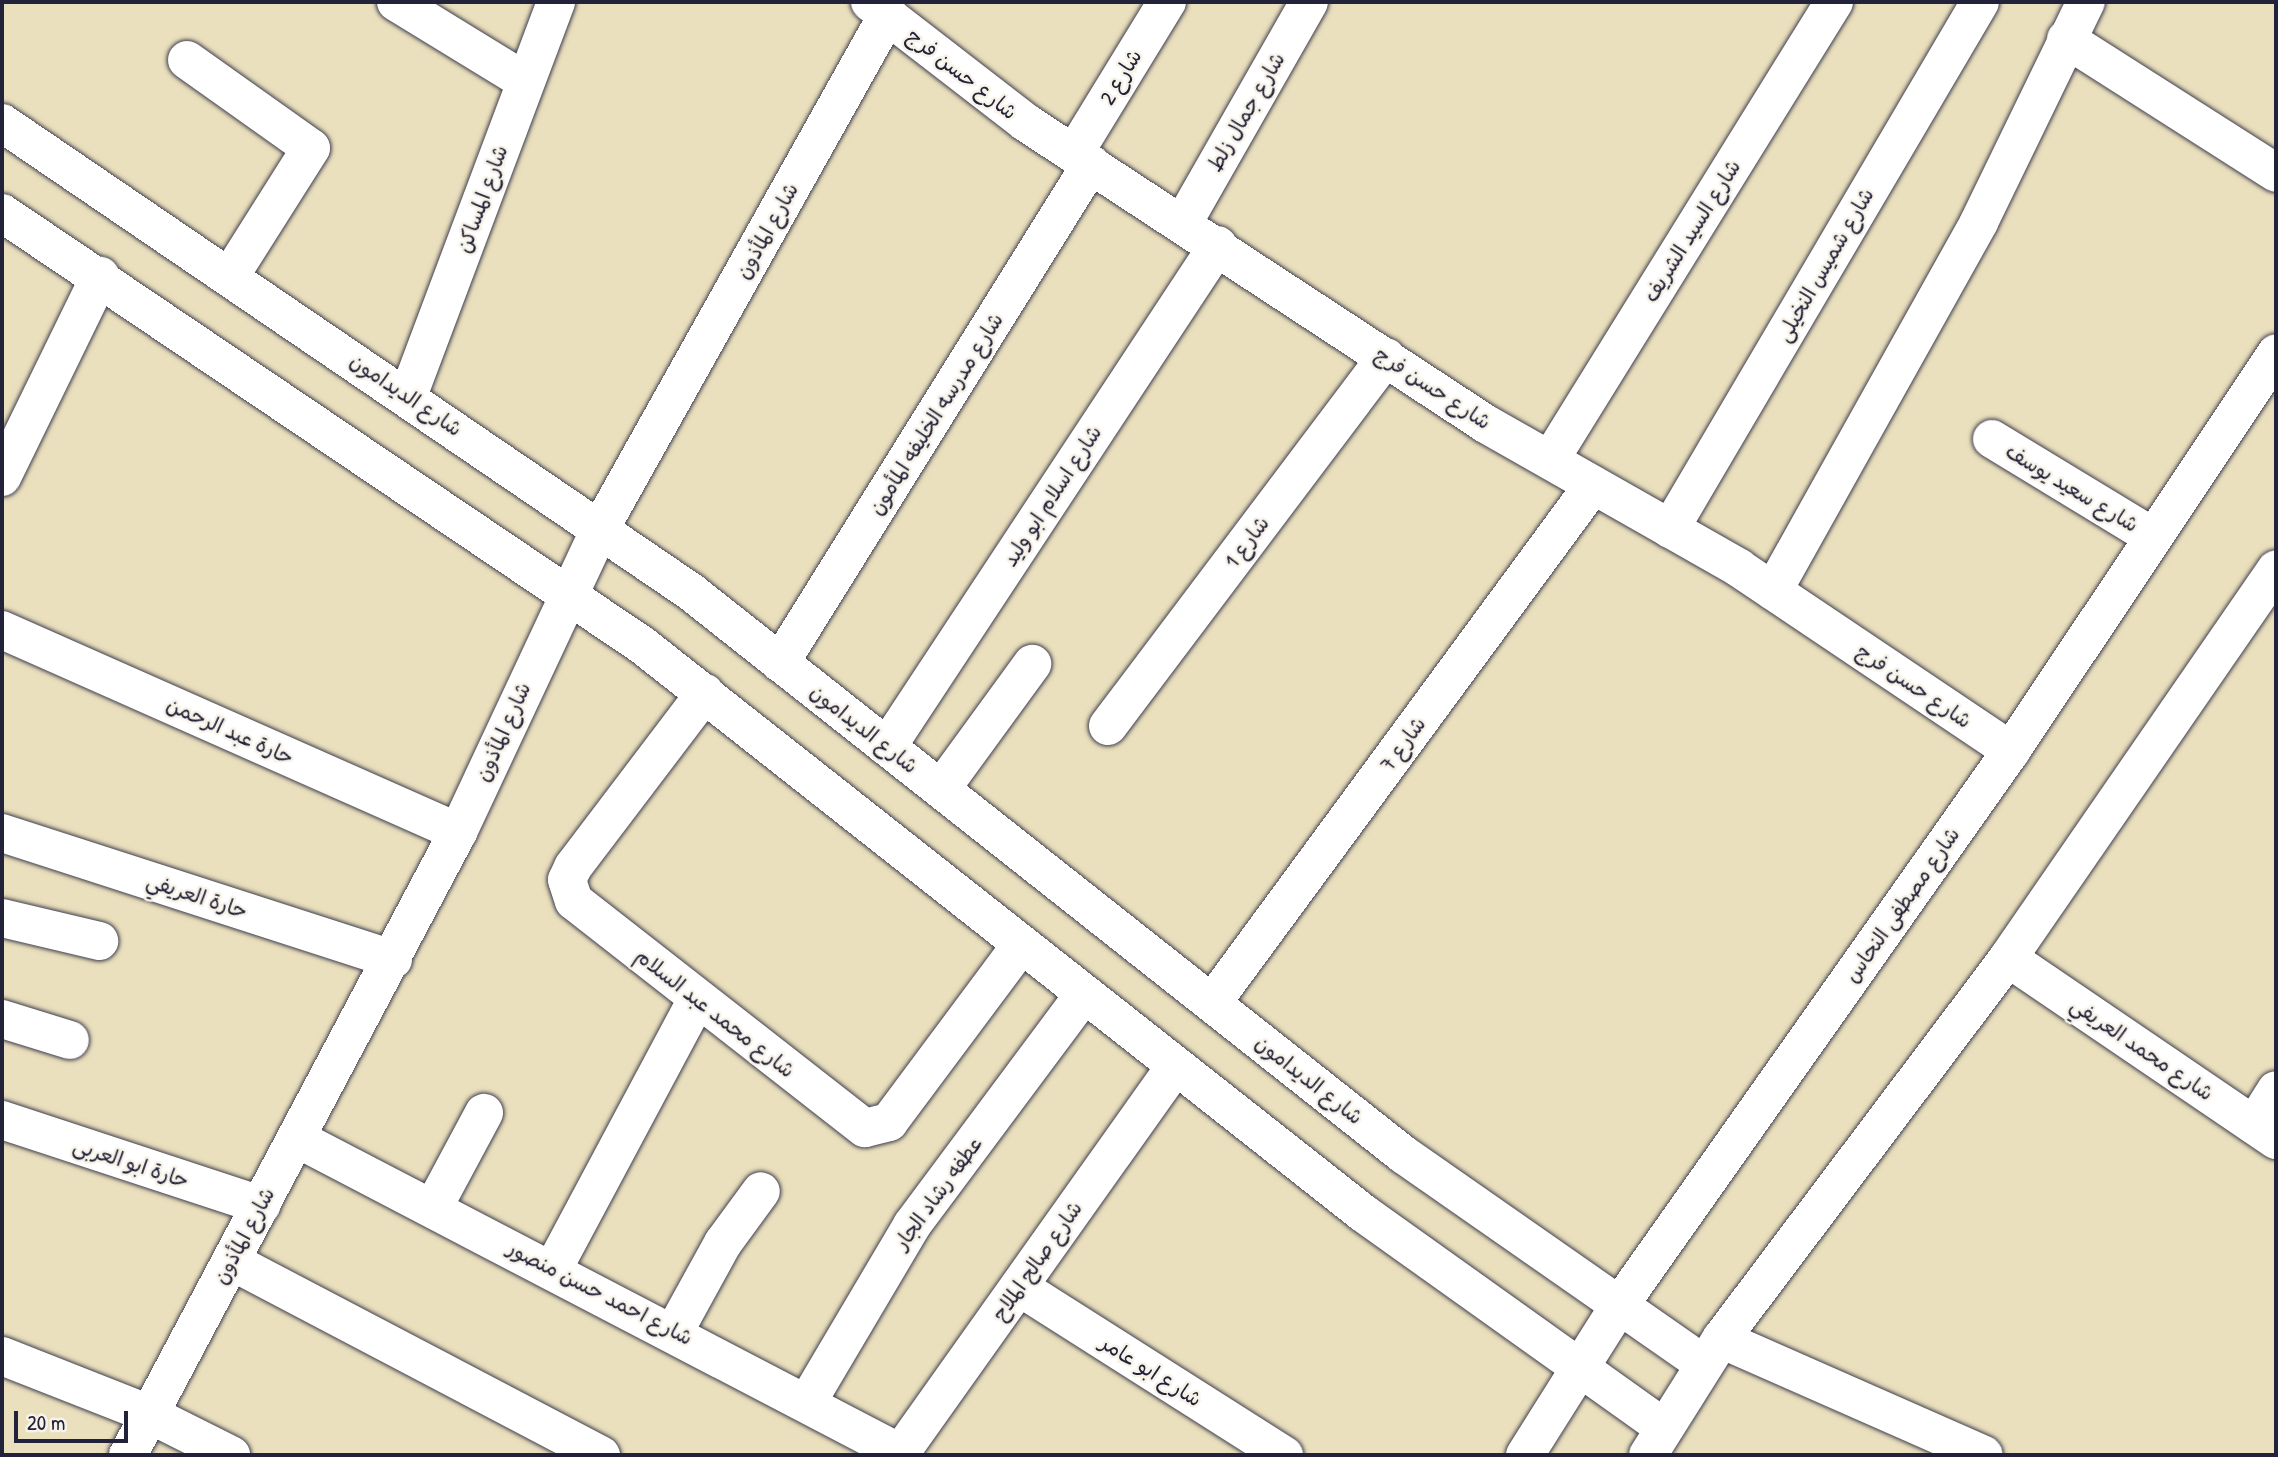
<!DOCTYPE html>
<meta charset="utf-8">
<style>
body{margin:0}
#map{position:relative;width:2278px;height:1457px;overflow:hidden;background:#eae0bd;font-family:"Patrick Hand","Playpen Sans Arabic",sans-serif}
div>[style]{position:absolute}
.roads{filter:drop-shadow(0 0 2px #403e4e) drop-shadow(0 0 2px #403e4e)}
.minor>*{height:38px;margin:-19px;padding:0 19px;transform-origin:19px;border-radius:19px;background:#fff}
.tertiary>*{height:38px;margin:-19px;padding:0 19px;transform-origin:19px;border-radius:19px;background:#fff}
span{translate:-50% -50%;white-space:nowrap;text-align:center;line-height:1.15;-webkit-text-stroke:5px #f7f3e8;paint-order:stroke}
.street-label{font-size:21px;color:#22223b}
.frame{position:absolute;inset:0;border:4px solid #22223b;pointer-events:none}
.scale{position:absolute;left:14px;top:1411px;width:114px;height:32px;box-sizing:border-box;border:4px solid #22223b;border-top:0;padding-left:9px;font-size:21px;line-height:24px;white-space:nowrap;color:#22223b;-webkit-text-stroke:5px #f7f3e8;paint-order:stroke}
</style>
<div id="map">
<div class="roads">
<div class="minor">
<div style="left:396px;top:2px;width:151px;rotate:31.5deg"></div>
<div style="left:870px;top:2px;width:196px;rotate:37.7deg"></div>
<div style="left:1025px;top:122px;width:551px;rotate:33.23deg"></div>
<div style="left:1486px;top:424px;width:291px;rotate:29.6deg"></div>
<div style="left:1739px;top:568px;width:328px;rotate:33.9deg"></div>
<div style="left:2066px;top:39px;width:249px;rotate:32.5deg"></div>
<div style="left:187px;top:60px;width:152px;rotate:35.4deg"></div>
<div style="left:311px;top:148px;width:151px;rotate:122.3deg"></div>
<div style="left:1075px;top:152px;width:176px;rotate:-58.5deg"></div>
<div style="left:1183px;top:223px;width:254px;rotate:-60.3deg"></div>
<div style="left:408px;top:396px;width:421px;rotate:-69.4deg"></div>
<div style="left:1992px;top:439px;width:188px;rotate:31.3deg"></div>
<div style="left:1550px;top:460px;width:539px;rotate:-58.2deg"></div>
<div style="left:2px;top:477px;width:224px;rotate:-64deg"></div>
<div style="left:1670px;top:529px;width:611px;rotate:-59.53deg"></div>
<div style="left:1773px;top:591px;width:423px;rotate:-60.8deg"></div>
<div style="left:1979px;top:222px;width:245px;rotate:-64.1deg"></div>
<div style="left:2px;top:630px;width:499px;rotate:23.9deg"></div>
<div style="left:780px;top:663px;width:588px;rotate:-58.07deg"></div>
<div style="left:705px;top:693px;width:218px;rotate:127.2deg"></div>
<div style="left:573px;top:867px;width:14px;rotate:115deg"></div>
<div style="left:567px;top:880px;width:22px;rotate:72deg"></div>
<div style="left:574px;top:901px;width:369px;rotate:38deg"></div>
<div style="left:865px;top:1128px;width:25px;rotate:-14deg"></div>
<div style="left:889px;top:1122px;width:219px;rotate:-53.3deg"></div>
<div style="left:1108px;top:726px;width:462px;rotate:-53deg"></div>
<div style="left:887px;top:747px;width:601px;rotate:-56.6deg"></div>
<div style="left:941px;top:789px;width:155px;rotate:-53.9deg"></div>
<div style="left:2px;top:833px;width:411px;rotate:17.9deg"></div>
<div style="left:2px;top:918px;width:100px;rotate:13.3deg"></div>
<div style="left:2008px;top:958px;width:324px;rotate:34.2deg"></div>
<div style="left:1212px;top:1003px;width:643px;rotate:-53.66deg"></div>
<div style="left:2px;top:1019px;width:71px;rotate:17.2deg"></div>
<div style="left:2px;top:1120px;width:273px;rotate:18.2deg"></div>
<div style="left:2254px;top:1125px;width:41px;rotate:-57.8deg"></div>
<div style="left:296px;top:1138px;width:681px;rotate:27.54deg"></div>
<div style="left:433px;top:1208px;width:108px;rotate:-61.8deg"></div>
<div style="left:231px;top:1261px;width:418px;rotate:27.7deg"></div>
<div style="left:553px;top:1269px;width:306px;rotate:-61.9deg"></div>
<div style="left:1019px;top:1287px;width:314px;rotate:32.4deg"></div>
<div style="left:674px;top:1332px;width:102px;rotate:-61.2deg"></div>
<div style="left:723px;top:1243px;width:64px;rotate:-53.8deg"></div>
<div style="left:1721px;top:1339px;width:287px;rotate:23.8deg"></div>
<div style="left:2px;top:1356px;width:158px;rotate:21.5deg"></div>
<div style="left:149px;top:1414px;width:92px;rotate:26.6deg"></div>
<div style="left:808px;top:1401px;width:204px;rotate:-59.4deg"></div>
<div style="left:912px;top:1225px;width:286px;rotate:-53.3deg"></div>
<div style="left:128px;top:1455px;width:705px;rotate:-62.09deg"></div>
<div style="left:458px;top:832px;width:337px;rotate:-64.9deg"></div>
<div style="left:601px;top:527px;width:588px;rotate:-60.77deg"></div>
<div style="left:899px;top:1455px;width:476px;rotate:-54.6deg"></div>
</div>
<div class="tertiary">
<div style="left:2px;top:123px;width:833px;rotate:34.24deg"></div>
<div style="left:691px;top:592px;width:908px;rotate:38.3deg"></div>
<div style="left:1404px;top:1155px;width:366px;rotate:34.9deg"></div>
<div style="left:2px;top:213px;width:772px;rotate:34.02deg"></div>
<div style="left:642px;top:645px;width:918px;rotate:38.23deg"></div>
<div style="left:1363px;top:1213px;width:370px;rotate:35.5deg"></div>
<div style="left:1525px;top:1455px;width:176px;rotate:-57.8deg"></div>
<div style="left:1619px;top:1306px;width:679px;rotate:-54.77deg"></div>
<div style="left:2011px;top:751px;width:478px;rotate:-56.3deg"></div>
<div style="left:1648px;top:1455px;width:137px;rotate:-57.8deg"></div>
<div style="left:1721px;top:1339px;width:477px;rotate:-53deg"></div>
<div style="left:2008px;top:958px;width:472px;rotate:-55.4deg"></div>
</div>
</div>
<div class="street-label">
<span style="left:962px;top:74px;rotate:38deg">شارع حسن فرج</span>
<span style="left:1121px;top:77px;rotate:-59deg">شارع 2</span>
<span style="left:1246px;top:112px;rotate:-60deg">شارع جمال زلط</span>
<span style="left:482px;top:199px;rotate:-70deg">شارع المساكن</span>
<span style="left:767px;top:231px;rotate:-61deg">شارع المأذون</span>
<span style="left:1692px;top:231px;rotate:-58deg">شارع السيد الشريف</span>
<span style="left:1825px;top:265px;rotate:-60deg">شارع شميس النخيلى</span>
<span style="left:1433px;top:388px;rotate:33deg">شارع حسن فرج</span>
<span style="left:406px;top:395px;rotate:34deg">شارع الديدامون</span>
<span style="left:936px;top:414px;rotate:-58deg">شارع مدرسه الخليفه المأمون</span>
<span style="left:2072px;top:488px;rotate:31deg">شارع سعيد يوسف</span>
<span style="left:1052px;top:496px;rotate:-57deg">شارع اسلام ابو وليد</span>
<span style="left:1247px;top:542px;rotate:-53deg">شارع 1</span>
<span style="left:1914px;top:686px;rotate:34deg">شارع حسن فرج</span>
<span style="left:864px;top:729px;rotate:38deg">شارع الديدامون</span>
<span style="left:230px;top:731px;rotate:24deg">حارة عبد الرحمن</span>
<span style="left:503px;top:732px;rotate:-66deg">شارع المأذون</span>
<span style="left:1403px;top:744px;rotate:-54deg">شارع 7</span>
<span style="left:197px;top:896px;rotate:18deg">حارة العريفي</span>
<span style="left:1902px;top:905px;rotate:-55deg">شارع مصطفى النحاس</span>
<span style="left:715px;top:1013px;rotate:38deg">شارع محمد عبد السلام</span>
<span style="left:2142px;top:1049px;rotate:34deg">شارع محمد العريفي</span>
<span style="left:1309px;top:1080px;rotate:38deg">شارع الديدامون</span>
<span style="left:131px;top:1163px;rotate:18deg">حارة ابو العربى</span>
<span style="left:938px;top:1193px;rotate:-54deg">عطفه رشاد الجار</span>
<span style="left:244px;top:1236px;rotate:-62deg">شارع المأذون</span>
<span style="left:1037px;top:1261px;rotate:-55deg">شارع صالح الملاح</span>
<span style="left:600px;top:1293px;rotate:27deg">شارع احمد حسن منصور</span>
<span style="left:1151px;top:1371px;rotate:32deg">شارع ابو عامر</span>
</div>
<div class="frame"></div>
<div class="scale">20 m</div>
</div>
